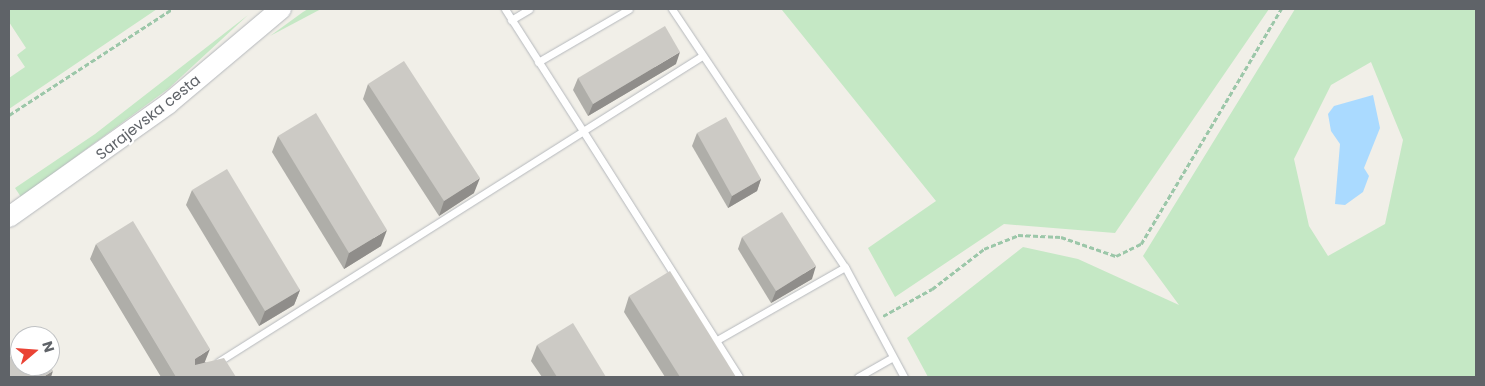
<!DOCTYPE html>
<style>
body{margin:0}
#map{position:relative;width:1485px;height:386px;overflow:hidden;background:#f1efe8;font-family:Poppins,sans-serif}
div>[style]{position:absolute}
.green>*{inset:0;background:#c5e8c5}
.water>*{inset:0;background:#aadaff}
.path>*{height:2.5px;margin-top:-1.25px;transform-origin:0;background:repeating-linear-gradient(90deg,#9cc7a9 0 5px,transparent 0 7.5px)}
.roads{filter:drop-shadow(0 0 1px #b5b8bc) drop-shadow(0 0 1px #b5b8bc)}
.service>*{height:7px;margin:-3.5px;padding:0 3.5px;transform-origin:3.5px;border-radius:3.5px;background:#fff}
.secondary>*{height:20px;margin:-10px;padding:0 10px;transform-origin:10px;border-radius:10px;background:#fff}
.wall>*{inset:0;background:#afaea9}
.shaded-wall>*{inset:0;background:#8f8d8a}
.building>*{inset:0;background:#cccac5}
span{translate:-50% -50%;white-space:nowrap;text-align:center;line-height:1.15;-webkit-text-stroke:4.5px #fff;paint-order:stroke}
.street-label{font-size:15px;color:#5f6368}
.frame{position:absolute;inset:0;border:10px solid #5f6368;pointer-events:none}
.north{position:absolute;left:10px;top:326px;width:50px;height:50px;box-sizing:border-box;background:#fff;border:1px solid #bfc1c3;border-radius:50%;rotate:72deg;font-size:14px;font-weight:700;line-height:20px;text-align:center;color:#5f6368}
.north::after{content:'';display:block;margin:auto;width:18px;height:22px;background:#ea4335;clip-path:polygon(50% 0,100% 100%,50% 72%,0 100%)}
</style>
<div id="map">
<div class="green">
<div style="clip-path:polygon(9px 9px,157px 9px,9px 109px,9px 78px,25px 67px,17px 55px,26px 48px,9px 22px)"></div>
<div style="clip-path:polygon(308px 9px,321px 9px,270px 36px,303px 12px)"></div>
<div style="clip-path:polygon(1269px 9px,1115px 233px,1004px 224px,895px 297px,868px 248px,936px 201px,782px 10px)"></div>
<div style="clip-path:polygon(evenodd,1295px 9px,1476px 9px,1476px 377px,928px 377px,907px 338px,1023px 247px,1078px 259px,1179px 305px,1143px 256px,1295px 9px,1371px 62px,1403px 140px,1385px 224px,1328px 256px,1309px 226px,1294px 159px,1331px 85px,1371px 62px)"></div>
<div style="clip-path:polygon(248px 15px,168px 89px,21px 197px,15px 188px,95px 134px)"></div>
</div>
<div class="water">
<div style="clip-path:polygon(1373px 95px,1380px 128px,1364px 168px,1369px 176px,1363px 192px,1345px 205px,1335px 204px,1340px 144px,1331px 131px,1328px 114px,1334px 106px)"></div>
</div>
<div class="path">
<div style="left:9px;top:115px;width:194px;rotate:-33deg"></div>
<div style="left:883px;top:316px;width:56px;rotate:-28.9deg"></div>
<div style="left:932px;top:289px;width:66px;rotate:-37.6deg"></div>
<div style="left:984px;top:249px;width:37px;rotate:-22deg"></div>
<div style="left:1018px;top:235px;width:43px;rotate:2.7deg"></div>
<div style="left:1061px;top:237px;width:58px;rotate:19.1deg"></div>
<div style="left:1116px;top:256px;width:28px;rotate:-26deg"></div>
<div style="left:1141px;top:244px;width:274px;rotate:-59.2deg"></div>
</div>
<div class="roads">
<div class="service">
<div style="left:672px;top:9px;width:311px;rotate:56.2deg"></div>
<div style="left:845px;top:267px;width:125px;rotate:61.8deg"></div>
<div style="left:511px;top:20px;width:21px;rotate:-31deg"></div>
<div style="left:702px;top:56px;width:141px;rotate:147.8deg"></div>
<div style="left:583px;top:131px;width:291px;rotate:57.6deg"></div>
<div style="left:538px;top:62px;width:105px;rotate:-30.2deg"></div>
<div style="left:717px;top:340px;width:147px;rotate:-29.7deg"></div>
<div style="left:218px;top:362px;width:432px;rotate:-32.3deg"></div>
<div style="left:583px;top:131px;width:145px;rotate:-122.6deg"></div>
<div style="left:858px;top:377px;width:40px;rotate:-29.7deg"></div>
</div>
<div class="secondary">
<div style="left:9px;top:217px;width:195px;rotate:-35.4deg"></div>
<div style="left:168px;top:104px;width:148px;rotate:-40.1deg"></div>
</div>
</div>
<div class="wall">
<div style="clip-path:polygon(676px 64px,588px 116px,573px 90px,578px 78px)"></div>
<div style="clip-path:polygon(368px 84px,474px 193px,439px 216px,363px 99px)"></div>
<div style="clip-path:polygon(697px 133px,761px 179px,757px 191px,728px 208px,692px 146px)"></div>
<div style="clip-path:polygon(278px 136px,381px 246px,344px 269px,272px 152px)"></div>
<div style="clip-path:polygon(192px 190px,300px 290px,294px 305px,259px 326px,186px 205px)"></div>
<div style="clip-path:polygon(742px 237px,812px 279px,771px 303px,738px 249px)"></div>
<div style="clip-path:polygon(96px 244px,205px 362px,236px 377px,161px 377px,90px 259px)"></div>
<div style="clip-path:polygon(629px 296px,736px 377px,665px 377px,624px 312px)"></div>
<div style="clip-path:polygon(537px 345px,606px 377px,542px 377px,531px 361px)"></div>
</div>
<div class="shaded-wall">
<div style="clip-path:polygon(680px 52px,676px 64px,588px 116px,593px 104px)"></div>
<div style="clip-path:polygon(480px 178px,474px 193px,439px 216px,444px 201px)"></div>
<div style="clip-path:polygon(761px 179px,757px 191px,728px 208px,732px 196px)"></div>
<div style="clip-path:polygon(387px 230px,381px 246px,344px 269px,349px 253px)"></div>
<div style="clip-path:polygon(816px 266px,812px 279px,771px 303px,776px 291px)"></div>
<div style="clip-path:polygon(300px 290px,294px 305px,259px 326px,265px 311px)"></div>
<div style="clip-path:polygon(210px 349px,204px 364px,190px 374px,195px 359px)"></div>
<div style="clip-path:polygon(53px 371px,51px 377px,43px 377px)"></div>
</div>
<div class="building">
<div style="clip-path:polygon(665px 26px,680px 52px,593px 104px,578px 78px)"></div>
<div style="clip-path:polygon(404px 61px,480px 178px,444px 201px,368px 84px)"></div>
<div style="clip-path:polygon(316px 113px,387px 230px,349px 253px,278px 136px)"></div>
<div style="clip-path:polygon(726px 117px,761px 179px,732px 196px,697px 133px)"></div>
<div style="clip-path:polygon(227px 169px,300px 290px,265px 311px,192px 190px)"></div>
<div style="clip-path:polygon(782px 212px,816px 266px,776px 291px,742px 237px)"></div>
<div style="clip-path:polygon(133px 221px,210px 349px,195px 359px,195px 365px,224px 358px,236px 377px,176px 377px,96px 244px)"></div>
<div style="clip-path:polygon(670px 271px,736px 377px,680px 377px,629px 296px)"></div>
<div style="clip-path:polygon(573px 323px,606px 377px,557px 377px,537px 345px)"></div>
<div style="clip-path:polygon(20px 351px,20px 366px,50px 366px,53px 371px,43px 377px,9px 377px,9px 358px)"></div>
</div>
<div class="street-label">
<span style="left:148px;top:117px;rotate:-38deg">Sarajevska cesta</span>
</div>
<div class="frame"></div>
<div class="north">N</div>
</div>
